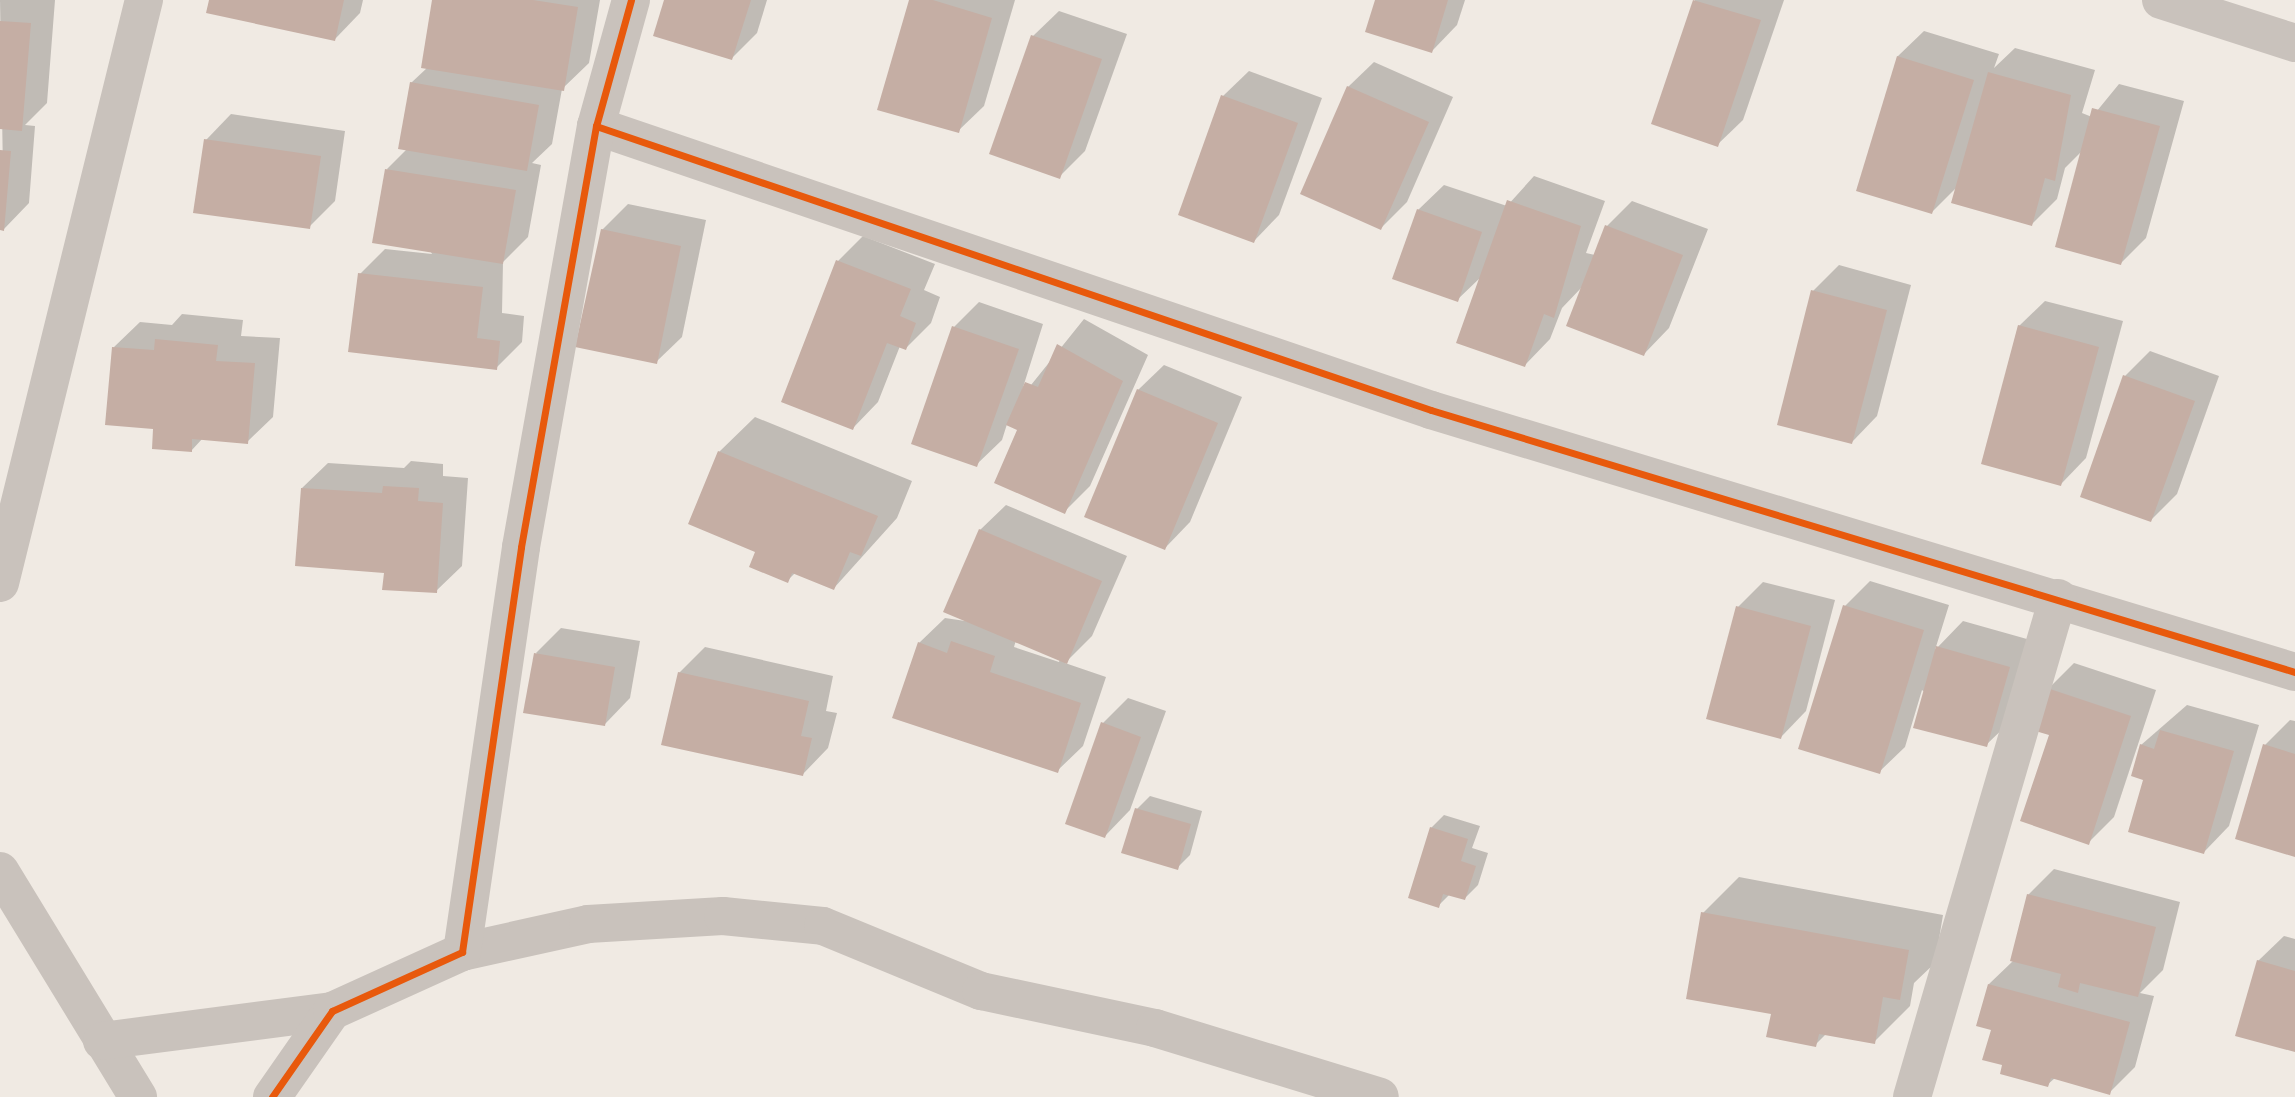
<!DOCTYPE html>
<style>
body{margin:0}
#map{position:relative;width:2295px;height:1097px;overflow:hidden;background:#f0eae3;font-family:Karla,sans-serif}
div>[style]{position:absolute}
.shadow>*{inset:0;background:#0003}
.building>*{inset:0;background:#c5aea4}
.street>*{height:38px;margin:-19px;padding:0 19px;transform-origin:19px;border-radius:19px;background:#c9c2bc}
.cycleway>*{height:7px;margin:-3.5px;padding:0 3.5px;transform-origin:3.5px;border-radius:3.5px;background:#e8590c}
span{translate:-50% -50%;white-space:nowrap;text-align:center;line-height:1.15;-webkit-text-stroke:5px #fbf5ec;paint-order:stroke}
</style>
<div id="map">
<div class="shadow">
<div style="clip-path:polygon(0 0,55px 0,47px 103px,25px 125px,35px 126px,29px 203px,4px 229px)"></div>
<div style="clip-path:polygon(211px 0,363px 0,360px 13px,335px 39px)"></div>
<div style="clip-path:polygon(433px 0,600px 0,589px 63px,562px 89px,552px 144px,532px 163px,541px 165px,528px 237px,503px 262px,502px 313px,524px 316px,522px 342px,496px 368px,360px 274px,385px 249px,432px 254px,387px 169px,407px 149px,411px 83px,428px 67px)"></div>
<div style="clip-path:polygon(666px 0,767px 0,757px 33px,732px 58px)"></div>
<div style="clip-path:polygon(910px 0,1015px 0,984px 106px,958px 131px)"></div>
<div style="clip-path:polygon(1377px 0,1465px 0,1457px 25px,1432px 51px)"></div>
<div style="clip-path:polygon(1695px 0,1784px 0,1743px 120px,1717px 145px,1653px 123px)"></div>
<div style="clip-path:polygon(1059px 11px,1127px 34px,1085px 151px,1059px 177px,1033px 36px)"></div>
<div style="clip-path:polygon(1924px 31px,1999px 54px,1994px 68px,2015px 48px,2095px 70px,2082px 113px,2092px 117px,2119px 84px,2184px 101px,2146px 238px,2121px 263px,2083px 150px,2065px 168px,2057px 199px,2032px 224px,1958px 186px,1932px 212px,1858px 190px,1898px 56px)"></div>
<div style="clip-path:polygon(1374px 62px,1453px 97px,1407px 202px,1381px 228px,1348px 87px)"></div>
<div style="clip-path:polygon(1249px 71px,1322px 98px,1279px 215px,1254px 241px,1223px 96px)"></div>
<div style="clip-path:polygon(231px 114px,345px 131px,335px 201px,309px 227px,206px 140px)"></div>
<div style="clip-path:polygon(1534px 176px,1605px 201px,1586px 253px,1595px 255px,1607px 226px,1632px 201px,1708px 229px,1669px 328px,1644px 354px,1583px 286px,1562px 308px,1550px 339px,1525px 365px,1482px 276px,1457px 300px,1418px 210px,1444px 185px,1507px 206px)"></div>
<div style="clip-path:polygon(628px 204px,706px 220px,682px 337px,656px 362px,602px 230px)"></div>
<div style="clip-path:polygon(863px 236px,935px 264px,924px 290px,940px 297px,931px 323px,906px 348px,900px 346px,878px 402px,853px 428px,838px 261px)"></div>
<div style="clip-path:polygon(1839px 265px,1911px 285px,1877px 416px,1852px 442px,1813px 291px)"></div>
<div style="clip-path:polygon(2045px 301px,2123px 321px,2086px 458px,2061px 484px,2019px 326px)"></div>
<div style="clip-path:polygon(979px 302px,1043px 324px,1019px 400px,1084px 319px,1148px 355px,1090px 486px,1065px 511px,1019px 429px,1007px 424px,1002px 440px,976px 465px,954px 327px)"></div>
<div style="clip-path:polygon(182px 314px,243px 320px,241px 336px,280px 338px,273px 417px,247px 442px,203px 438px,191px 451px,155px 428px,114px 347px,140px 322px,172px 325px)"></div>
<div style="clip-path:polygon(2150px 351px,2219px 376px,2177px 494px,2151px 520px,2125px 376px)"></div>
<div style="clip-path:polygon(1164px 365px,1242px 397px,1190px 522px,1165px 548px,1138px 390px)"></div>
<div style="clip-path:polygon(755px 417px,912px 481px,897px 518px,834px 588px,796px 572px,787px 581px,757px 551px,719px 452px)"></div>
<div style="clip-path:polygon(411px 461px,443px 464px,443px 476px,468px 478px,462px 566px,436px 591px,386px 571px,302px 488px,328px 463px,404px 468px)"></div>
<div style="clip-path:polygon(evenodd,1006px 505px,1127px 556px,1092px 636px,1065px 663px,1106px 677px,1083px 746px,1057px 771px,919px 643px,945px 618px,972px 622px,980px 530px,1006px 505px,1016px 640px,1060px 659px,1059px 662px,1014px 647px,1016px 640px)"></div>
<div style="clip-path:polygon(1870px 581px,1949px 605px,1935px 650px,1963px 621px,2034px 641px,2012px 720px,1986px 745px,1922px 690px,1905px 747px,1879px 772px,1845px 606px)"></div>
<div style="clip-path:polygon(1763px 582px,1835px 600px,1806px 711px,1781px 737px,1738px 607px)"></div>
<div style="clip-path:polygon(561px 628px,640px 641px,630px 698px,605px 724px,536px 653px)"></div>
<div style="clip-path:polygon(705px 647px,833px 676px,826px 711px,837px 713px,828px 748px,803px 774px,679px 673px)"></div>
<div style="clip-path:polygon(2074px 663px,2156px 690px,2114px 817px,2088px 843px,2051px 734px,2048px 689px)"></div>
<div style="clip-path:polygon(1128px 698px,1166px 711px,1130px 810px,1105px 836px,1103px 723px)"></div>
<div style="clip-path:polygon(2187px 705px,2259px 725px,2229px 826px,2204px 852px,2141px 745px)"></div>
<div style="clip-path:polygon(2290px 720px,2295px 721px,2295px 855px,2265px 745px)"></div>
<div style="clip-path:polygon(1150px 796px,1202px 811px,1190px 855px,1177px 868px,1137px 809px)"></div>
<div style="clip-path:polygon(1444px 815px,1480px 826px,1472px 848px,1488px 853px,1478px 885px,1465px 898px,1450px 894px,1438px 906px,1431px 828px)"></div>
<div style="clip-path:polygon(2054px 869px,2180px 902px,2163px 970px,2140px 993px,2154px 996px,2135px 1067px,2109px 1093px,2055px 1078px,2047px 1085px,2005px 1064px,1993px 1029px,1989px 984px,2013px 961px,2028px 895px)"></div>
<div style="clip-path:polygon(1739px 877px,1943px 915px,1935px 963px,1914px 983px,1910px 1006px,1874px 1042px,1827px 1033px,1815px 1045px,1773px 1013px,1703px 913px)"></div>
<div style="clip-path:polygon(2284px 936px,2295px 939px,2295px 1051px,2258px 961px)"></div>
</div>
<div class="building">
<div style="clip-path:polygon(209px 0,344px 0,335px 41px,206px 13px)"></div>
<div style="clip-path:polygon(432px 0,533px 0,578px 7px,564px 91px,421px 68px)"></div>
<div style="clip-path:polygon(664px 0,751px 0,732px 60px,653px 36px)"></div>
<div style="clip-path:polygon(909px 0,933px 0,992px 18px,959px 133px,877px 110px)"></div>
<div style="clip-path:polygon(1375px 0,1448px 0,1432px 53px,1365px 32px)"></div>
<div style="clip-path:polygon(1693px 0,1761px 20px,1718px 147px,1651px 124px)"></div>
<div style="clip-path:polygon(0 21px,31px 23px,22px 131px,0 129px)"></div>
<div style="clip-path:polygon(1031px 35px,1102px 59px,1060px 179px,989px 154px)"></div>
<div style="clip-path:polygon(1897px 56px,1974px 80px,1932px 214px,1856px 191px)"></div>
<div style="clip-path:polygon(1988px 72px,2071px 95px,2055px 181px,2045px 178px,2032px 226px,1951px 203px)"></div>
<div style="clip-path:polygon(410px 82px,539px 105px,527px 171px,398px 149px)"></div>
<div style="clip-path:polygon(1347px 86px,1429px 122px,1381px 230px,1300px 194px)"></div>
<div style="clip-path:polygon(1221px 95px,1298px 123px,1254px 243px,1178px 215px)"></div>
<div style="clip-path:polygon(2092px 108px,2160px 126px,2121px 265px,2055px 247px)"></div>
<div style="clip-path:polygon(204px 139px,321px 156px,310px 229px,193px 213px)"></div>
<div style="clip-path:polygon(0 150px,11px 151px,4px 231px,0 230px)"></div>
<div style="clip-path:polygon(385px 169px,516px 190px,503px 264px,372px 243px)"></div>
<div style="clip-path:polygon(1507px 200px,1581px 226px,1554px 318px,1544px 314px,1525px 367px,1456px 343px)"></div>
<div style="clip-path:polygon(1417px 209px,1482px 232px,1458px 302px,1392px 279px)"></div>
<div style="clip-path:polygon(1605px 225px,1683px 255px,1644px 356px,1566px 326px)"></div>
<div style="clip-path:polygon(601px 229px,681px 246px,657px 364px,575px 347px)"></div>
<div style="clip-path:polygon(836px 260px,911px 289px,900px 316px,916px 323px,906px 350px,887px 343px,853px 430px,781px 402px)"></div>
<div style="clip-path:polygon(358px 273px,483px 287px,477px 338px,500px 341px,497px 370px,348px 352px)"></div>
<div style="clip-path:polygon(1811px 290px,1887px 310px,1852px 444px,1777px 425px)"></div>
<div style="clip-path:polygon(2018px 325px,2099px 347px,2061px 486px,1981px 464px)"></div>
<div style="clip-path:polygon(952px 326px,1019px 349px,977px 467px,911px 444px)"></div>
<div style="clip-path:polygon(155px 339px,218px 345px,216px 361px,255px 363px,248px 444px,192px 439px,192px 452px,152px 449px,153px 429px,105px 425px,112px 347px,154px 350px)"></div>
<div style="clip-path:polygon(1057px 344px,1123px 381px,1065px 514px,994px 483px,1017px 430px,1006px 425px,1025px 382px,1038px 387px)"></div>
<div style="clip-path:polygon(2123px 375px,2195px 401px,2151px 522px,2080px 497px)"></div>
<div style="clip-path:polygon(1137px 389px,1218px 423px,1165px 550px,1084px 517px)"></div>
<div style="clip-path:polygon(718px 451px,878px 516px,861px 556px,850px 552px,834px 590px,792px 573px,788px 583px,749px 567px,755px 552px,688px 524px)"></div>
<div style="clip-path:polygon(383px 486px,419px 488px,418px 501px,443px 503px,437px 593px,382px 590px,384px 573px,295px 566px,301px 488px,382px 493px)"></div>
<div style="clip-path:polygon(979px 529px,1102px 581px,1067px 664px,943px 612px)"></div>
<div style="clip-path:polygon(1843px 605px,1924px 630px,1880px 774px,1798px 749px)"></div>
<div style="clip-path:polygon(1736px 606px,1811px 626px,1781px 739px,1706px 719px)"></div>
<div style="clip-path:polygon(951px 641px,995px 656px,990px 672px,1081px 703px,1058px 773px,892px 718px,918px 642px,947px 653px)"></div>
<div style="clip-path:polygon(1936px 646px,2010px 667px,1987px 747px,1913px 728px)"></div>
<div style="clip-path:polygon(534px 653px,615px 667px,605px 726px,523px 713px)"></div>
<div style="clip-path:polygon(678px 672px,809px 701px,801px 736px,812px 738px,803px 776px,661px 745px)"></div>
<div style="clip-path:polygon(2047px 688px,2131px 716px,2089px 845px,2020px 821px,2049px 735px,2032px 730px)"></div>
<div style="clip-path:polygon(1101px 722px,1141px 737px,1105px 838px,1065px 824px)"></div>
<div style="clip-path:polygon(2160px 730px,2234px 751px,2204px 854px,2128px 832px,2143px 780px,2131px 776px,2140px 744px,2154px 749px)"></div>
<div style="clip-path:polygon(2263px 744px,2295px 754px,2295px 857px,2235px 839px)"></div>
<div style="clip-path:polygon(1135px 808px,1191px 824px,1178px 870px,1121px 853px)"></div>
<div style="clip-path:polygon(1430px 827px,1468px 839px,1461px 861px,1476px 866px,1465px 900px,1443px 894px,1439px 908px,1408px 898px)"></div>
<div style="clip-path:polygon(2027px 894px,2156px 927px,2138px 997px,2080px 983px,2078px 993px,2058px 987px,2061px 974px,2010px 961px)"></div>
<div style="clip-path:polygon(1701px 912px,1909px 950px,1900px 1000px,1883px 997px,1875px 1044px,1819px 1034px,1816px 1047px,1766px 1037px,1771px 1014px,1686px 999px)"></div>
<div style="clip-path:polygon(2257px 960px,2295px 971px,2295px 1052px,2235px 1036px)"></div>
<div style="clip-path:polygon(1988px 984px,2130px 1022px,2110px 1095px,2051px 1078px,2048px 1087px,2000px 1074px,2002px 1065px,1982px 1060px,1991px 1030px,1976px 1026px)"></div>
</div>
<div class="street">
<div style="left:631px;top:0;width:131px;rotate:105.5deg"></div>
<div style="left:596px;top:126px;width:882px;rotate:18.78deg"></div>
<div style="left:1431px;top:410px;width:903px;rotate:16.87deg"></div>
<div style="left:2161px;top:0;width:141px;rotate:17.8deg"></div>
<div style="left:0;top:583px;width:601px;rotate:-76.13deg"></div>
<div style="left:0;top:871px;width:265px;rotate:58.6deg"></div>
<div style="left:462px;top:952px;width:129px;rotate:-12.5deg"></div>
<div style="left:588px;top:924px;width:135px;rotate:-3.4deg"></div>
<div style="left:723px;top:916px;width:100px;rotate:5.7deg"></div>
<div style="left:823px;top:926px;width:171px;rotate:22.4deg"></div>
<div style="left:981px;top:991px;width:178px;rotate:12deg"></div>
<div style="left:1155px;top:1028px;width:235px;rotate:17deg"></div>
<div style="left:102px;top:1041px;width:232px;rotate:-7.4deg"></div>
<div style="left:272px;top:1097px;width:105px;rotate:-55.1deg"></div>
<div style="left:332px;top:1011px;width:143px;rotate:-24.4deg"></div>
<div style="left:462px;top:952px;width:409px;rotate:-81.7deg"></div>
<div style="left:521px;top:547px;width:428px;rotate:-79.9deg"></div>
<div style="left:1912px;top:1097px;width:520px;rotate:-73.69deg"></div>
</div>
<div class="cycleway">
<div style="left:631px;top:0;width:131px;rotate:105.5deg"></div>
<div style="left:596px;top:126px;width:882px;rotate:18.78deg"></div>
<div style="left:1431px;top:410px;width:903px;rotate:16.87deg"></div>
<div style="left:272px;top:1097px;width:105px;rotate:-55.1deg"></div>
<div style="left:332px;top:1011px;width:143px;rotate:-24.4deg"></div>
<div style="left:462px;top:952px;width:409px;rotate:-81.7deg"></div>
<div style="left:521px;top:547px;width:428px;rotate:-79.9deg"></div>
</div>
</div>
